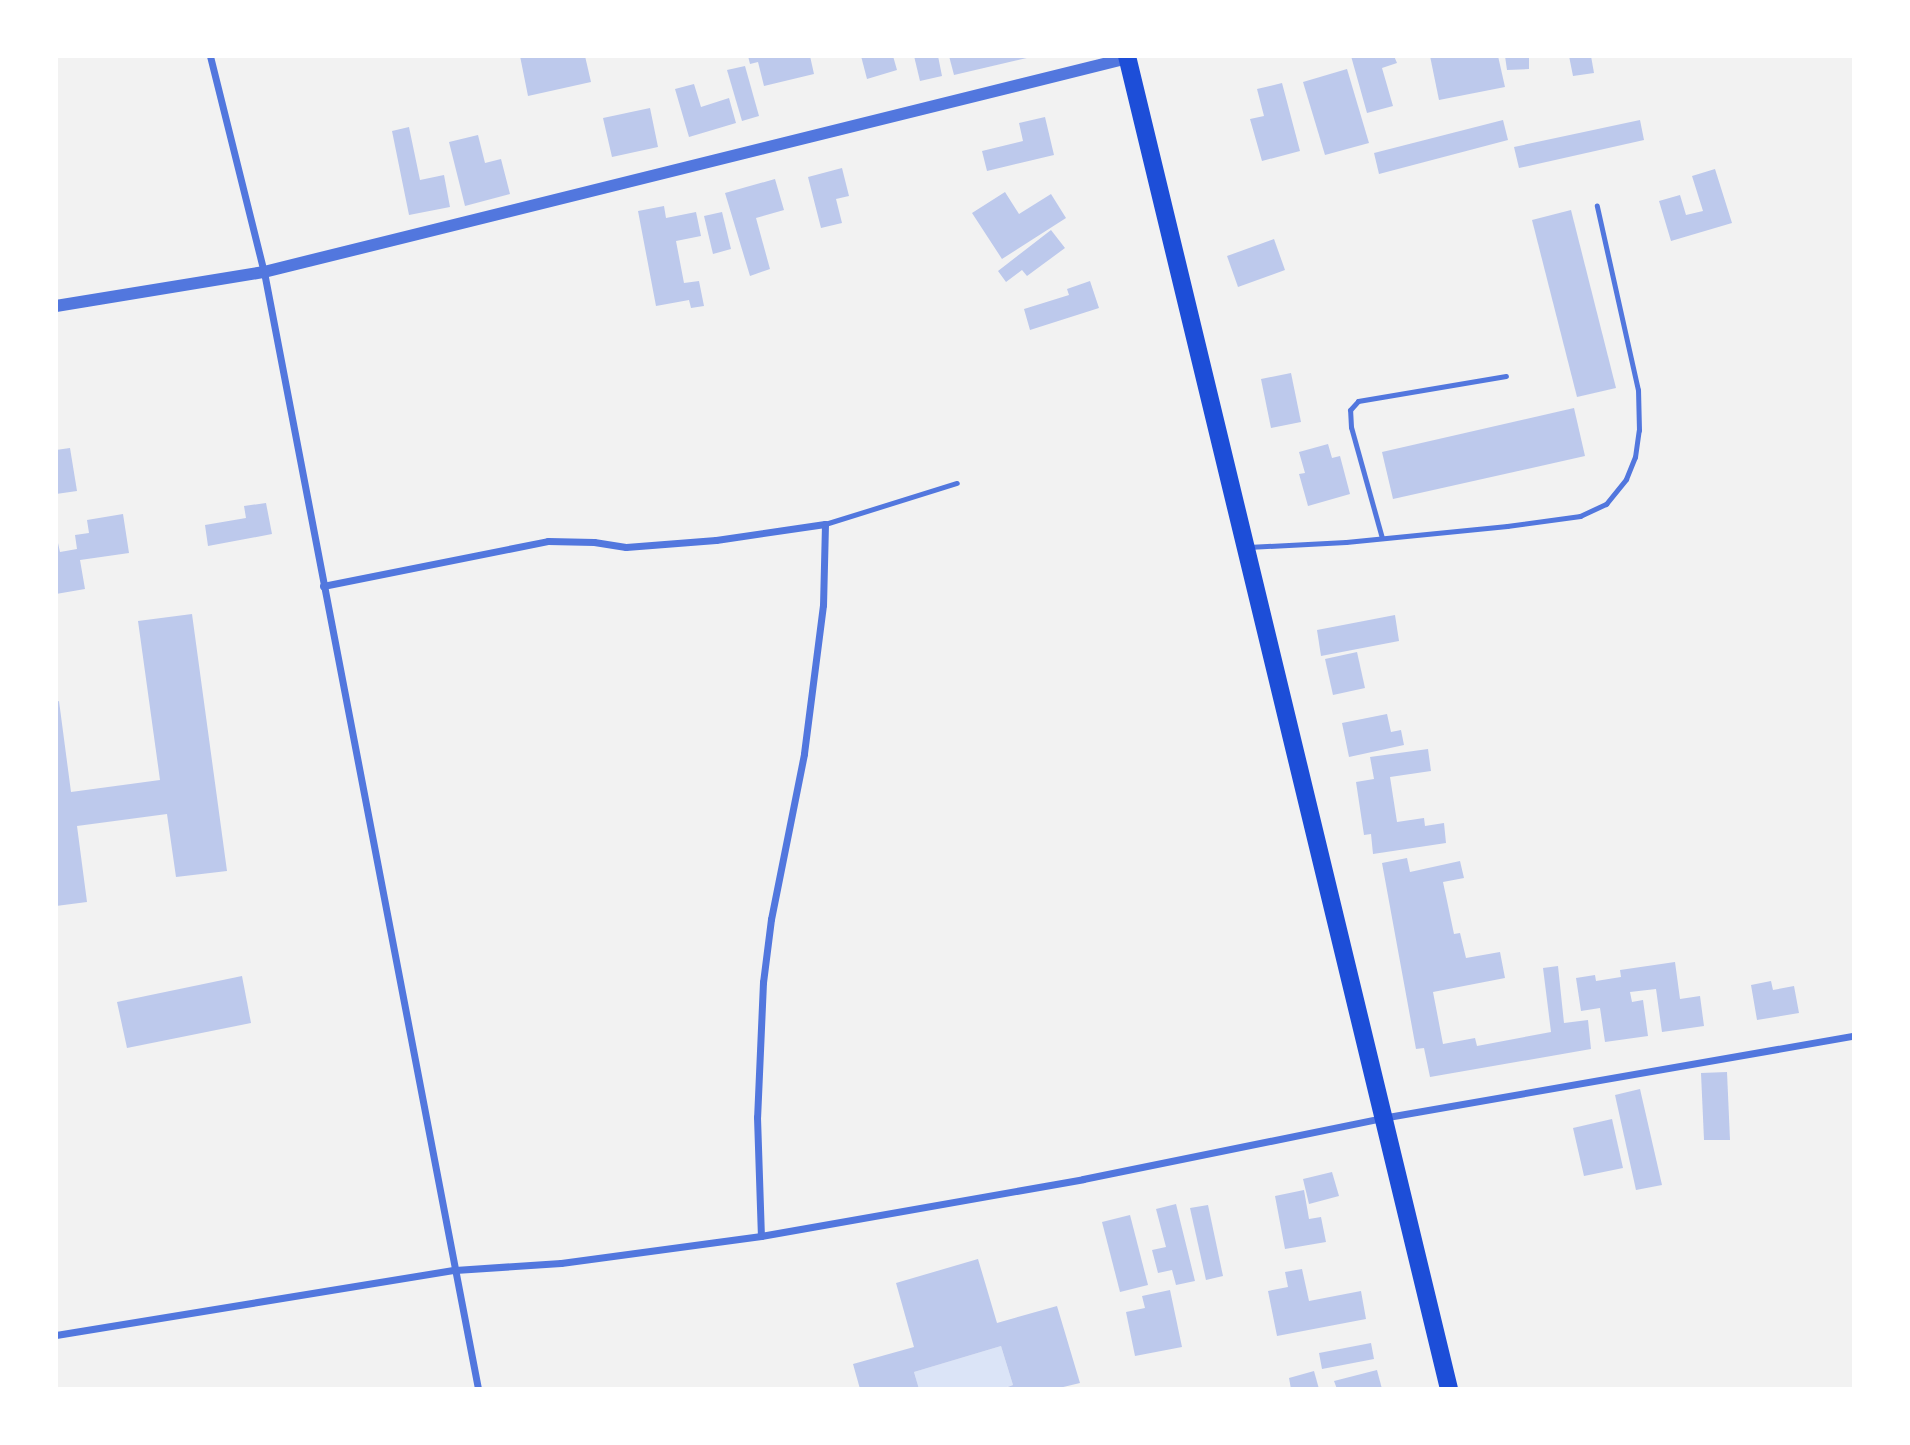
<!DOCTYPE html>
<style>
body{margin:0}
#map{position:relative;width:1910px;height:1445px;overflow:hidden;background:#f2f2f2;font-family:Lato,sans-serif}
div>[style]{position:absolute}
.green>*{inset:0;background:#dbe4f7}
.building>*{inset:0;background:#bdc9ec}
.service>*{height:5px;margin:-2.5px;padding:0 2.5px;transform-origin:2.5px;border-radius:2.5px;background:#5277de}
.minor>*{height:7px;margin:-3.5px;padding:0 3.5px;transform-origin:3.5px;border-radius:3.5px;background:#5277de}
.tertiary>*{height:12px;margin:-6px;padding:0 6px;transform-origin:6px;border-radius:6px;background:#5277de}
.primary>*{height:18px;margin:-9px;padding:0 9px;transform-origin:9px;border-radius:9px;background:#1d4ed8}
span{translate:-50% -50%;white-space:nowrap;text-align:center;line-height:1.15;-webkit-text-stroke:7px #fff;paint-order:stroke}
.frame{position:absolute;inset:0;border:58px solid #fff;pointer-events:none}
</style>
<div id="map">
<div class="green">
<div style="clip-path:polygon(1001px 1346px,1013px 1385px,1000px 1389px,919px 1389px,914px 1372px)"></div>
</div>
<div class="building">
<div style="clip-path:polygon(520px 56px,585px 56px,591px 82px,528px 96px)"></div>
<div style="clip-path:polygon(748px 56px,810px 56px,814px 74px,764px 86px,758px 62px,750px 64px)"></div>
<div style="clip-path:polygon(861px 56px,893px 56px,897px 70px,867px 79px)"></div>
<div style="clip-path:polygon(914px 56px,938px 56px,942px 76px,920px 81px)"></div>
<div style="clip-path:polygon(949px 56px,1031px 56px,1031px 57px,954px 75px)"></div>
<div style="clip-path:polygon(1351px 56px,1394px 56px,1397px 63px,1382px 68px,1393px 106px,1367px 113px)"></div>
<div style="clip-path:polygon(1430px 56px,1498px 56px,1505px 87px,1439px 100px)"></div>
<div style="clip-path:polygon(1505px 56px,1529px 56px,1529px 69px,1507px 70px)"></div>
<div style="clip-path:polygon(1569px 56px,1591px 56px,1594px 73px,1573px 76px)"></div>
<div style="clip-path:polygon(745px 66px,759px 116px,742px 121px,727px 70px)"></div>
<div style="clip-path:polygon(1347px 69px,1369px 143px,1325px 155px,1303px 82px)"></div>
<div style="clip-path:polygon(1282px 83px,1300px 151px,1262px 161px,1250px 119px,1264px 116px,1257px 89px)"></div>
<div style="clip-path:polygon(694px 84px,701px 107px,729px 98px,736px 123px,689px 137px,675px 89px)"></div>
<div style="clip-path:polygon(650px 108px,658px 147px,612px 157px,603px 118px)"></div>
<div style="clip-path:polygon(1045px 117px,1054px 155px,987px 171px,982px 151px,1023px 141px,1019px 123px)"></div>
<div style="clip-path:polygon(1503px 120px,1508px 140px,1379px 174px,1374px 153px)"></div>
<div style="clip-path:polygon(1640px 120px,1644px 140px,1519px 168px,1514px 147px)"></div>
<div style="clip-path:polygon(409px 127px,420px 180px,444px 175px,450px 207px,409px 215px,392px 131px)"></div>
<div style="clip-path:polygon(478px 135px,485px 163px,501px 159px,510px 194px,465px 206px,449px 142px)"></div>
<div style="clip-path:polygon(842px 168px,849px 196px,836px 199px,842px 223px,821px 228px,808px 177px)"></div>
<div style="clip-path:polygon(1715px 169px,1732px 223px,1671px 241px,1659px 201px,1680px 195px,1686px 215px,1703px 211px,1692px 176px)"></div>
<div style="clip-path:polygon(775px 179px,784px 210px,756px 218px,770px 269px,750px 276px,725px 193px)"></div>
<div style="clip-path:polygon(1005px 192px,1019px 214px,1051px 194px,1066px 218px,1002px 259px,972px 213px)"></div>
<div style="clip-path:polygon(664px 206px,666px 218px,696px 212px,701px 236px,676px 241px,684px 283px,699px 281px,704px 306px,691px 308px,689px 300px,656px 306px,638px 211px)"></div>
<div style="clip-path:polygon(1571px 210px,1616px 388px,1577px 397px,1532px 220px)"></div>
<div style="clip-path:polygon(722px 212px,731px 249px,713px 254px,704px 216px)"></div>
<div style="clip-path:polygon(1051px 230px,1065px 248px,1027px 276px,1022px 270px,1006px 282px,998px 271px)"></div>
<div style="clip-path:polygon(1274px 239px,1285px 270px,1238px 287px,1227px 256px)"></div>
<div style="clip-path:polygon(1090px 281px,1099px 308px,1030px 330px,1024px 309px,1069px 295px,1067px 289px)"></div>
<div style="clip-path:polygon(1291px 373px,1301px 422px,1271px 428px,1261px 379px)"></div>
<div style="clip-path:polygon(1574px 408px,1585px 456px,1393px 499px,1382px 452px)"></div>
<div style="clip-path:polygon(1328px 444px,1332px 458px,1340px 456px,1350px 494px,1308px 506px,1299px 474px,1305px 473px,1299px 452px)"></div>
<div style="clip-path:polygon(70px 448px,77px 491px,56px 494px,56px 450px)"></div>
<div style="clip-path:polygon(266px 503px,272px 534px,208px 546px,205px 525px,246px 518px,244px 506px)"></div>
<div style="clip-path:polygon(123px 514px,129px 553px,80px 560px,85px 589px,56px 594px,56px 534px,60px 552px,77px 549px,75px 535px,89px 533px,87px 520px)"></div>
<div style="clip-path:polygon(192px 614px,227px 871px,176px 877px,167px 814px,77px 826px,87px 902px,56px 906px,56px 702px,59px 701px,71px 792px,160px 780px,138px 621px)"></div>
<div style="clip-path:polygon(1395px 615px,1399px 641px,1321px 656px,1317px 630px)"></div>
<div style="clip-path:polygon(1357px 652px,1365px 688px,1333px 695px,1325px 659px)"></div>
<div style="clip-path:polygon(1387px 714px,1391px 732px,1401px 730px,1404px 745px,1349px 757px,1342px 723px)"></div>
<div style="clip-path:polygon(1428px 749px,1431px 771px,1390px 777px,1397px 822px,1424px 818px,1425px 826px,1444px 823px,1446px 843px,1373px 854px,1371px 834px,1364px 835px,1356px 782px,1374px 779px,1370px 757px)"></div>
<div style="clip-path:polygon(1407px 858px,1410px 872px,1460px 861px,1464px 878px,1443px 882px,1454px 934px,1460px 933px,1466px 958px,1500px 952px,1505px 978px,1433px 992px,1443px 1044px,1475px 1038px,1477px 1046px,1551px 1032px,1543px 968px,1558px 966px,1564px 1023px,1588px 1020px,1591px 1049px,1430px 1077px,1424px 1048px,1416px 1049px,1382px 863px)"></div>
<div style="clip-path:polygon(1675px 962px,1680px 999px,1700px 996px,1704px 1026px,1662px 1032px,1656px 989px,1630px 992px,1632px 1002px,1643px 1000px,1648px 1036px,1605px 1042px,1600px 1008px,1581px 1011px,1576px 978px,1595px 975px,1596px 981px,1621px 977px,1620px 970px)"></div>
<div style="clip-path:polygon(242px 976px,251px 1023px,127px 1048px,117px 1002px)"></div>
<div style="clip-path:polygon(1771px 981px,1773px 990px,1794px 986px,1799px 1013px,1757px 1020px,1751px 985px)"></div>
<div style="clip-path:polygon(1727px 1072px,1730px 1140px,1704px 1140px,1701px 1073px)"></div>
<div style="clip-path:polygon(1640px 1089px,1662px 1185px,1636px 1190px,1615px 1095px)"></div>
<div style="clip-path:polygon(1612px 1119px,1623px 1168px,1584px 1176px,1573px 1128px)"></div>
<div style="clip-path:polygon(1332px 1172px,1339px 1196px,1309px 1204px,1303px 1179px)"></div>
<div style="clip-path:polygon(1304px 1190px,1309px 1219px,1321px 1217px,1326px 1242px,1285px 1249px,1275px 1196px)"></div>
<div style="clip-path:polygon(1176px 1204px,1195px 1281px,1176px 1285px,1172px 1270px,1158px 1273px,1152px 1250px,1166px 1247px,1156px 1209px)"></div>
<div style="clip-path:polygon(1208px 1205px,1223px 1276px,1206px 1280px,1190px 1208px)"></div>
<div style="clip-path:polygon(1130px 1215px,1148px 1285px,1120px 1292px,1102px 1222px)"></div>
<div style="clip-path:polygon(978px 1259px,997px 1323px,1057px 1306px,1080px 1383px,1055px 1389px,1002px 1389px,1013px 1385px,1001px 1346px,914px 1372px,919px 1389px,860px 1389px,853px 1364px,914px 1347px,896px 1283px)"></div>
<div style="clip-path:polygon(1302px 1269px,1309px 1301px,1361px 1291px,1366px 1319px,1277px 1336px,1268px 1291px,1288px 1287px,1285px 1272px)"></div>
<div style="clip-path:polygon(1170px 1290px,1182px 1347px,1135px 1356px,1126px 1312px,1145px 1308px,1142px 1296px)"></div>
<div style="clip-path:polygon(1371px 1343px,1374px 1359px,1322px 1369px,1319px 1353px)"></div>
<div style="clip-path:polygon(1377px 1370px,1382px 1389px,1337px 1389px,1334px 1381px)"></div>
<div style="clip-path:polygon(1314px 1371px,1319px 1389px,1291px 1389px,1289px 1378px)"></div>
</div>
<div class="service">
<div style="left:825px;top:524px;width:138px;rotate:-17.3deg"></div>
<div style="left:1382px;top:538px;width:115px;rotate:-105.6deg"></div>
<div style="left:1351px;top:427px;width:17px;rotate:-93deg"></div>
<div style="left:1350px;top:410px;width:12px;rotate:-48deg"></div>
<div style="left:1358px;top:401px;width:150px;rotate:-9.6deg"></div>
<div style="left:1248px;top:547px;width:98px;rotate:-2.9deg"></div>
<div style="left:1346px;top:542px;width:162px;rotate:-5.7deg"></div>
<div style="left:1507px;top:526px;width:74px;rotate:-7.8deg"></div>
<div style="left:1580px;top:516px;width:29px;rotate:-25deg"></div>
<div style="left:1606px;top:504px;width:32px;rotate:-51deg"></div>
<div style="left:1626px;top:479px;width:24px;rotate:-68deg"></div>
<div style="left:1635px;top:457px;width:27px;rotate:-82deg"></div>
<div style="left:1639px;top:430px;width:40px;rotate:-91.4deg"></div>
<div style="left:1638px;top:390px;width:189px;rotate:-102.6deg"></div>
</div>
<div class="minor">
<div style="left:210px;top:56px;width:223px;rotate:76deg"></div>
<div style="left:264px;top:272px;width:1137px;rotate:79.15deg"></div>
<div style="left:323px;top:586px;width:229px;rotate:-11.3deg"></div>
<div style="left:548px;top:541px;width:46px;rotate:1.2deg"></div>
<div style="left:594px;top:542px;width:32px;rotate:9deg"></div>
<div style="left:626px;top:547px;width:90px;rotate:-4.4deg"></div>
<div style="left:716px;top:540px;width:110px;rotate:-8.4deg"></div>
<div style="left:825px;top:524px;width:81px;rotate:91.4deg"></div>
<div style="left:823px;top:605px;width:150px;rotate:97.3deg"></div>
<div style="left:804px;top:754px;width:168px;rotate:101.3deg"></div>
<div style="left:771px;top:919px;width:64px;rotate:97.2deg"></div>
<div style="left:763px;top:982px;width:135px;rotate:92.5deg"></div>
<div style="left:757px;top:1117px;width:119px;rotate:88.1deg"></div>
<div style="left:56px;top:1335px;width:404px;rotate:-9.3deg"></div>
<div style="left:455px;top:1270px;width:106px;rotate:-3.8deg"></div>
<div style="left:561px;top:1263px;width:202px;rotate:-7.7deg"></div>
<div style="left:761px;top:1236px;width:327px;rotate:-10deg"></div>
<div style="left:1083px;top:1179px;width:305px;rotate:-11.5deg"></div>
<div style="left:1382px;top:1118px;width:479px;rotate:-9.9deg"></div>
</div>
<div class="tertiary">
<div style="left:56px;top:306px;width:211px;rotate:-9.3deg"></div>
<div style="left:264px;top:272px;width:890px;rotate:-13.91deg"></div>
</div>
<div class="primary">
<div style="left:1127px;top:56px;width:1371px;rotate:76.42deg"></div>
</div>
<div class="frame"></div>
</div>
